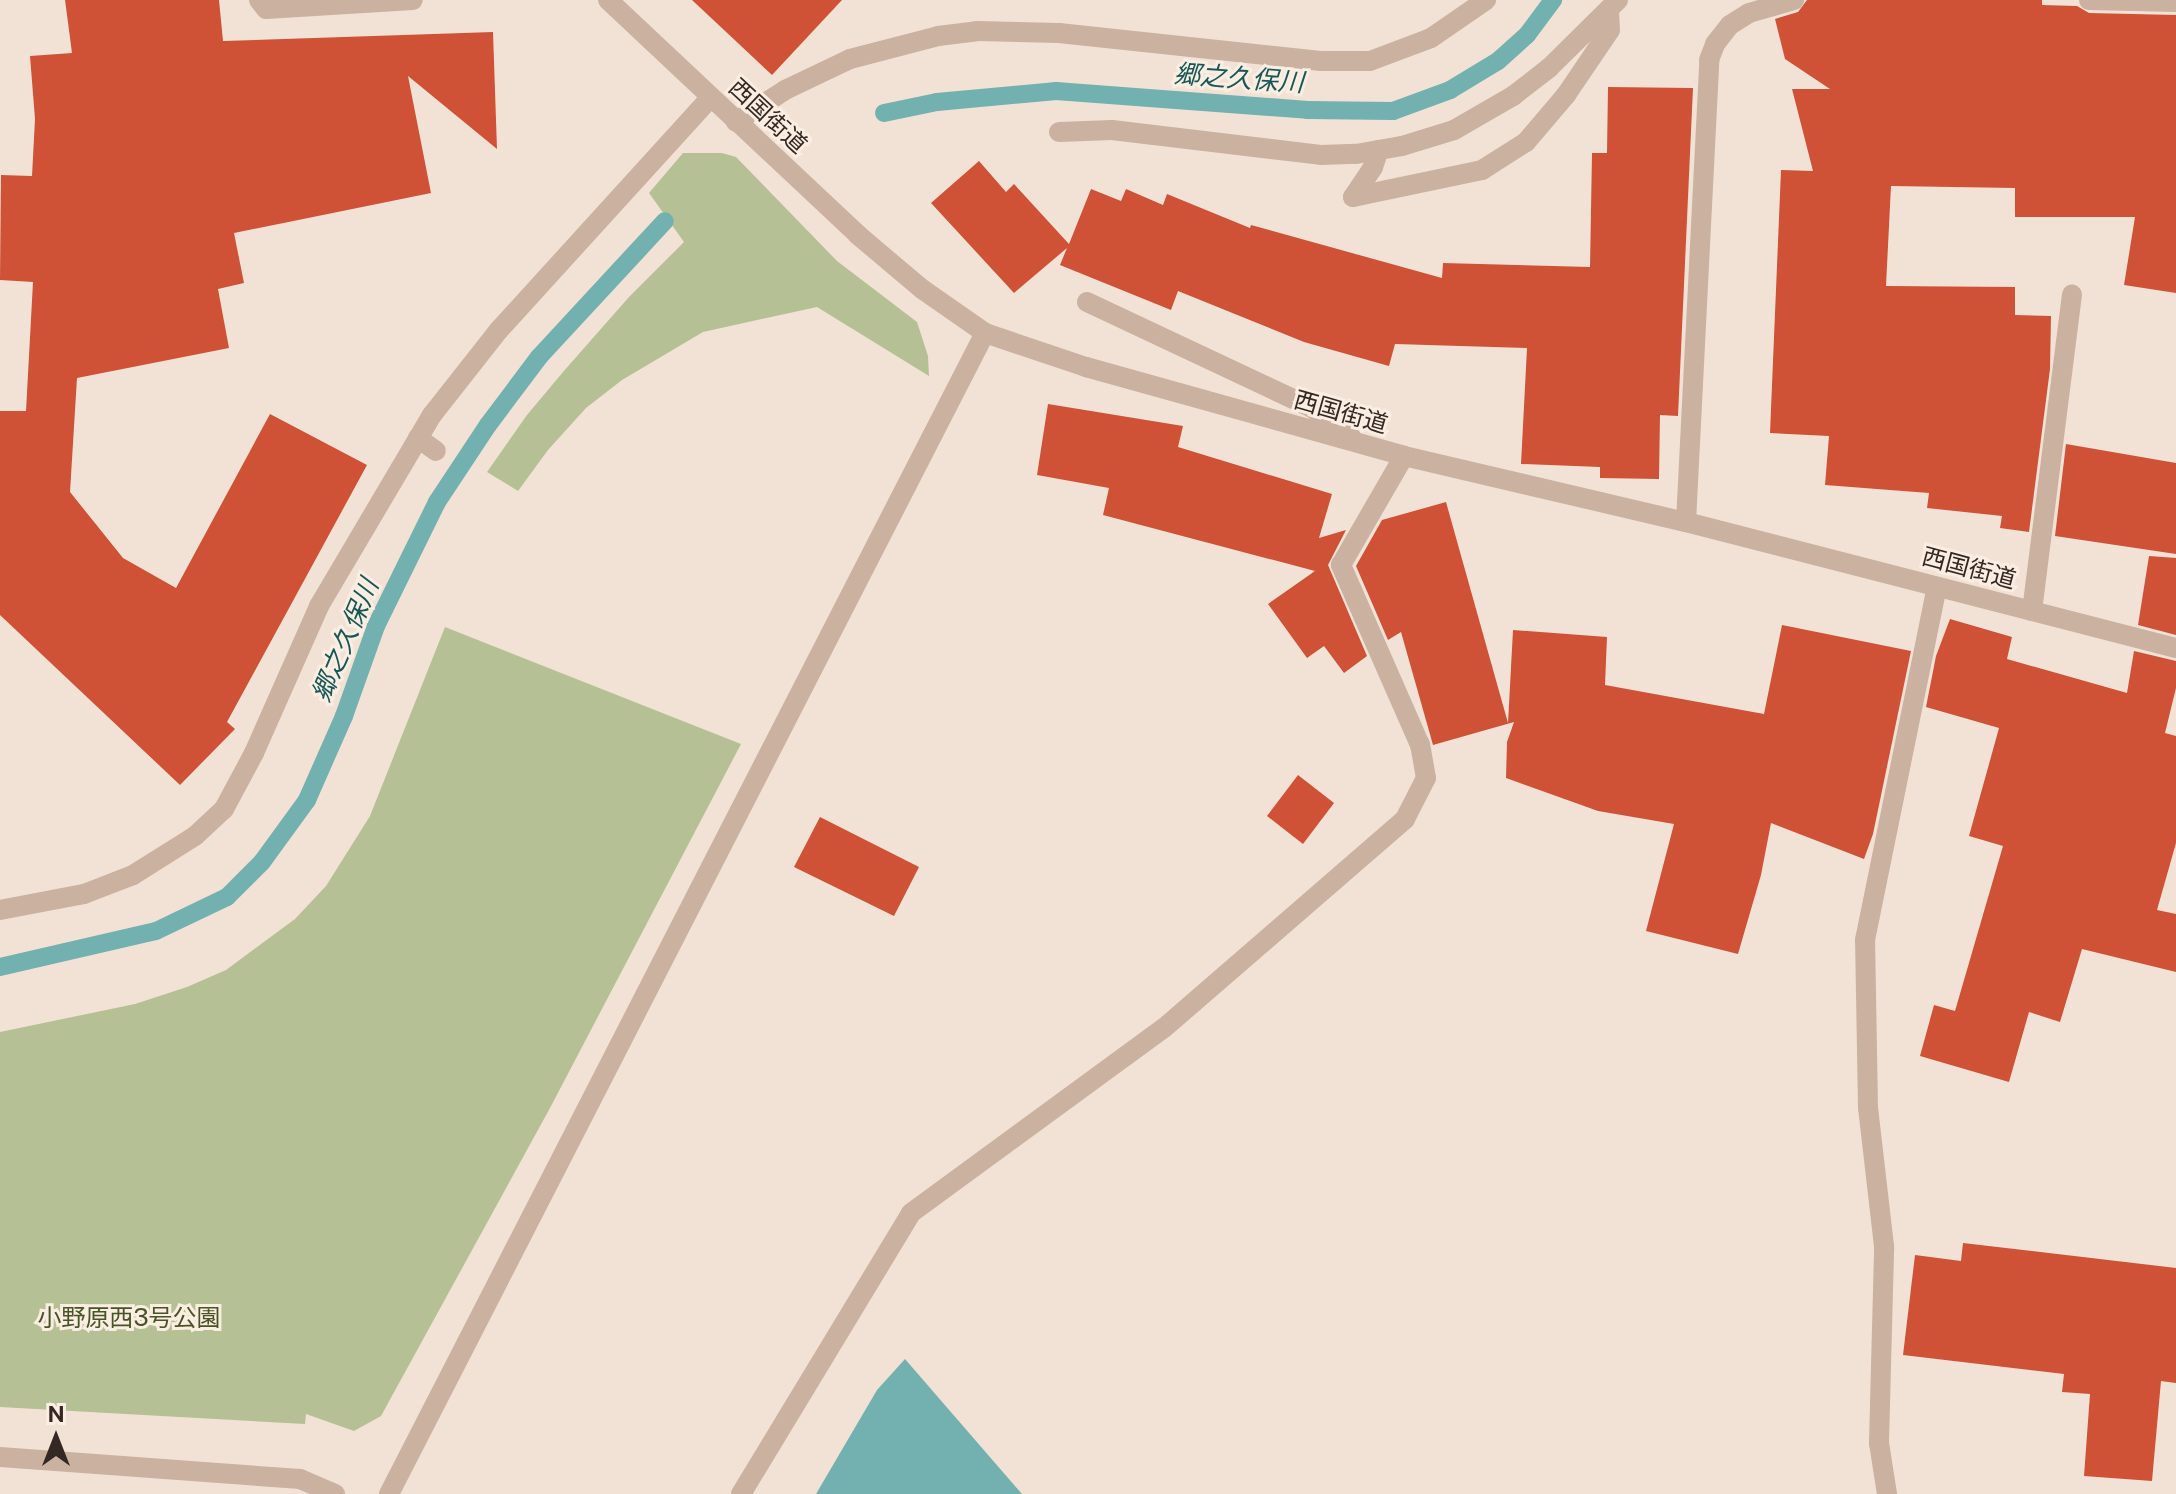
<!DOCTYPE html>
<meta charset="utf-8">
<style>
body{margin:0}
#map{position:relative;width:2176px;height:1494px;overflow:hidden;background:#f2e2d5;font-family:"Public Sans","Noto Sans JP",sans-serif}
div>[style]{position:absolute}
.green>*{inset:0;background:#b5c194}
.water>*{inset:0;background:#72b1b0}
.stream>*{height:18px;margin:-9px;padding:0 9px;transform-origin:9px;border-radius:9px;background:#72b1b0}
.building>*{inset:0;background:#cf5236}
.service>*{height:20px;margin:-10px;padding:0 10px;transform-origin:10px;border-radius:10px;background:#cab1a0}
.minor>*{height:20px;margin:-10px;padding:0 10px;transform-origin:10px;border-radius:10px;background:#cab1a0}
span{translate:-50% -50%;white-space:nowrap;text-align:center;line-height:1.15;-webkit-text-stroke:6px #faede1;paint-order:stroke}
.street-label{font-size:24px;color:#342824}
.park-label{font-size:24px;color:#465426}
.water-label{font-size:26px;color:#175757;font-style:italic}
.north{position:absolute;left:16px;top:1398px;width:80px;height:80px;-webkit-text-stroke:6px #faede1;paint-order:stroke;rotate:0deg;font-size:22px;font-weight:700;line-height:32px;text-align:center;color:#342824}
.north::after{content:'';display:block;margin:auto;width:28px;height:36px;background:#342824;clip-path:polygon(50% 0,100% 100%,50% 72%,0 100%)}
</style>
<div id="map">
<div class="green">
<div style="clip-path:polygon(683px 153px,722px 153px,736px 157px,837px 261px,917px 322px,928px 356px,929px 376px,817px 307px,703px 332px,622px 380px,586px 408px,548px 450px,518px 491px,487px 472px,527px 415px,563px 372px,629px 297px,684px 242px,649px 193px)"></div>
<div style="clip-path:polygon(445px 627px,741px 744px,550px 1108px,381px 1416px,354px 1431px,306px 1414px,305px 1424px,0 1407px,0 1032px,135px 1004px,187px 987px,226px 970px,295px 919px,326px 886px,370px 816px)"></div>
</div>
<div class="water">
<div style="clip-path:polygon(905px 1359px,1022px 1494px,816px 1494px,877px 1390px)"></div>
</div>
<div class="stream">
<div style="left:884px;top:113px;width:54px;rotate:-11.7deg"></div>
<div style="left:937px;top:102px;width:120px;rotate:-5.3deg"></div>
<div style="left:1056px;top:91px;width:252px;rotate:4.3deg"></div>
<div style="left:1307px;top:110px;width:86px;rotate:0.7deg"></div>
<div style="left:1393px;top:111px;width:61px;rotate:-20.2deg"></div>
<div style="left:1450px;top:90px;width:56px;rotate:-31.1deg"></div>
<div style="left:1498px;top:61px;width:39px;rotate:-42deg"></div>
<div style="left:1527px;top:35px;width:44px;rotate:-53.4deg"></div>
<div style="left:0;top:967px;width:160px;rotate:-13deg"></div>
<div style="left:156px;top:931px;width:79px;rotate:-25.6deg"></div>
<div style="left:227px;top:897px;width:49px;rotate:-45deg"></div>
<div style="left:262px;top:862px;width:77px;rotate:-54deg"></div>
<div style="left:307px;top:800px;width:92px;rotate:-66.2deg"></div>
<div style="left:344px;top:716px;width:96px;rotate:-70.4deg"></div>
<div style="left:376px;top:626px;width:138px;rotate:-63.8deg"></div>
<div style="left:437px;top:502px;width:92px;rotate:-56.5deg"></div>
<div style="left:488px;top:425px;width:85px;rotate:-53.1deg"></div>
<div style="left:539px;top:357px;width:185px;rotate:-47.2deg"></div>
</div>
<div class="building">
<div style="clip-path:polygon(65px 0,219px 0,223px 41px,493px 32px,497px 149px,408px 76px,431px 193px,234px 233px,244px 283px,218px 289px,229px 348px,77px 378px,70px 492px,123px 558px,176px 588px,270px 414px,367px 465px,227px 722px,235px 729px,180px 785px,0 615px,0 411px,26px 411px,33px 282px,0 280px,1px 175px,32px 176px,35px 119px,30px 56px,72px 53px)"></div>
<div style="clip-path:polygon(692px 0,842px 0,772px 75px)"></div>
<div style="clip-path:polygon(1807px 0,2042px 0,2042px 5px,2077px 6px,2089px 13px,2176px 15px,2176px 293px,2124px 285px,2135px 217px,2015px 217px,2015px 188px,1891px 186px,1886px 286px,2015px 287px,2015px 315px,2051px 316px,2050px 369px,2029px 532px,2000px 528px,2002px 516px,1927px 508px,1929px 493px,1825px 485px,1829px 436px,1770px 433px,1781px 170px,1813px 171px,1792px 89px,1830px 89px,1785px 59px,1775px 19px,1798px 12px)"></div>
<div style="clip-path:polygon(1608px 87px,1693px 88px,1678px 416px,1660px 415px,1659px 479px,1600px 478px,1600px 467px,1521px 464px,1527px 348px,1395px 344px,1389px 366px,1304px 342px,1178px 291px,1171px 310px,1060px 265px,1067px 248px,1014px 293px,931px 203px,979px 161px,1006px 192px,1014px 184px,1069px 244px,1091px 189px,1121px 201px,1126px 189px,1163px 205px,1167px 194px,1250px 228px,1251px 225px,1442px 278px,1443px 263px,1590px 267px,1592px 153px,1607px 153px)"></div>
<div style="clip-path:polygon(1048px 404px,1183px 426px,1178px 447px,1332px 494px,1319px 538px,1346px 530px,1328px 565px,1367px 656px,1344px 673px,1324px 646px,1307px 658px,1268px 604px,1315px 571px,1103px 515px,1109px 488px,1037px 475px)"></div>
<div style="clip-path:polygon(2066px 444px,2176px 463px,2176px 554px,2055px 536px)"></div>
<div style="clip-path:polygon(1446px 502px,1508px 723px,1513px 630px,1607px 637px,1605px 685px,1764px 714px,1782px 625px,1911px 651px,1873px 834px,1864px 859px,1771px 823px,1761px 875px,1738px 954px,1646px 931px,1674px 824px,1598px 811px,1506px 778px,1507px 742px,1514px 722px,1433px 745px,1401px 632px,1388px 640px,1356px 566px,1382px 520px)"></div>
<div style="clip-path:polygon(2149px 556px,2176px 558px,2176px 635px,2138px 625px)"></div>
<div style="clip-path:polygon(1950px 619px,2012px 637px,2007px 659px,2127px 693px,2134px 651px,2176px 661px,2176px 688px,2165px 733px,2176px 736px,2176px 843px,2157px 910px,2176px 914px,2176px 972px,2082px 949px,2060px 1022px,2029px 1012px,2009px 1082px,1920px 1056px,1934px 1005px,1955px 1011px,2003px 846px,1969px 836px,1999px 728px,1926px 707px,1936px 656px)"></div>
<div style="clip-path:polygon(1298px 775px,1334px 803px,1303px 844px,1267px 816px)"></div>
<div style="clip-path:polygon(820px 817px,919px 867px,894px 916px,794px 867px)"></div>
<div style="clip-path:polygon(1963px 1243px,2176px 1268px,2176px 1383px,2161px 1381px,2152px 1481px,2084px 1476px,2090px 1394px,2062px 1392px,2064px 1374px,1903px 1355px,1915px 1255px,1961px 1261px)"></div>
</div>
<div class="service">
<div style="left:2089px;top:0;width:87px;rotate:1.3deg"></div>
<div style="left:1686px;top:522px;width:463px;rotate:-87.1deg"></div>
<div style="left:1709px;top:60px;width:17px;rotate:-69deg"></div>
<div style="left:1715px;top:44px;width:24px;rotate:-52deg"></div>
<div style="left:1730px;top:25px;width:22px;rotate:-32deg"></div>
<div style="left:1749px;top:13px;width:47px;rotate:-16.1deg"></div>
<div style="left:2032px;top:611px;width:319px;rotate:-82.8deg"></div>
<div style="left:1887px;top:1494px;width:52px;rotate:-98.9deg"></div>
<div style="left:1879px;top:1443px;width:197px;rotate:-88.5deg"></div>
<div style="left:1884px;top:1246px;width:139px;rotate:-96.6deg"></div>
<div style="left:1868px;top:1108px;width:168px;rotate:-91deg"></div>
<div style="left:1865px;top:940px;width:360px;rotate:-78.5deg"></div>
</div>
<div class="minor">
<div style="left:259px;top:0;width:11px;rotate:52deg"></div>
<div style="left:266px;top:9px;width:147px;rotate:-3.5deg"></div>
<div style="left:608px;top:0;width:343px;rotate:43.2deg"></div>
<div style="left:858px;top:235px;width:84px;rotate:40.2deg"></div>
<div style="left:922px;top:289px;width:77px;rotate:34.9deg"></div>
<div style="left:985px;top:333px;width:107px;rotate:18.6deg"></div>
<div style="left:1086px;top:367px;width:330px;rotate:15.6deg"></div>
<div style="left:1404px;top:456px;width:290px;rotate:13.2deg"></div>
<div style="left:1686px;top:522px;width:506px;rotate:14.42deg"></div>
<div style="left:736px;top:122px;width:59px;rotate:-33.1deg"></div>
<div style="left:785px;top:90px;width:72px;rotate:-25.5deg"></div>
<div style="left:850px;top:59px;width:91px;rotate:-14.6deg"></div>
<div style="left:938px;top:36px;width:39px;rotate:-7deg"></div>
<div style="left:977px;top:31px;width:82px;rotate:1.4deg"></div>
<div style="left:1059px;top:33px;width:263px;rotate:6.1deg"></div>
<div style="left:1321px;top:61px;width:49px"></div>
<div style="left:1370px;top:61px;width:65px;rotate:-20.7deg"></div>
<div style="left:1431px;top:38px;width:67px;rotate:-34.6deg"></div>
<div style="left:1059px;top:132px;width:53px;rotate:-2.2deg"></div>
<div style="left:1112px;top:130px;width:210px;rotate:6.8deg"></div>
<div style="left:1321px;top:155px;width:35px;rotate:-2deg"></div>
<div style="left:1356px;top:154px;width:47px;rotate:-9.9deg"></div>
<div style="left:1402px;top:146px;width:54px;rotate:-17.1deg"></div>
<div style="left:1454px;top:130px;width:68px;rotate:-30deg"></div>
<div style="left:1513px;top:96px;width:46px;rotate:-37.9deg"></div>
<div style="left:1549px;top:68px;width:97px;rotate:-44.6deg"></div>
<div style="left:1353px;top:197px;width:132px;rotate:-11.8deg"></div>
<div style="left:1482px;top:170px;width:52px;rotate:-32.5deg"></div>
<div style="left:1526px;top:142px;width:62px;rotate:-49.6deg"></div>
<div style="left:1566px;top:95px;width:78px;rotate:-55.9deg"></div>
<div style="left:1610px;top:30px;width:19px;rotate:-93deg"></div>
<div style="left:1353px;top:197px;width:36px;rotate:-56deg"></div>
<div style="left:1373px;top:167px;width:18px;rotate:-71deg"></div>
<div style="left:1087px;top:302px;width:249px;rotate:25.2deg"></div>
<div style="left:1312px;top:408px;width:49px;rotate:36.6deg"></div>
<div style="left:418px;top:438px;width:22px;rotate:36deg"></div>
<div style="left:0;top:910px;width:86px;rotate:-10.8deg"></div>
<div style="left:84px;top:894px;width:53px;rotate:-21.2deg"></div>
<div style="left:133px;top:875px;width:73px;rotate:-32.2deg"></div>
<div style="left:195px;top:836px;width:40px;rotate:-43deg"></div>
<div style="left:224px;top:809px;width:64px;rotate:-61.8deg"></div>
<div style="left:254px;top:753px;width:161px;rotate:-66.1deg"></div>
<div style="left:319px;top:606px;width:222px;rotate:-59.4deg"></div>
<div style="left:432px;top:415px;width:108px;rotate:-51.8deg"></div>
<div style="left:499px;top:330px;width:312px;rotate:-47.7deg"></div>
<div style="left:0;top:1457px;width:301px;rotate:4.2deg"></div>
<div style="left:300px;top:1479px;width:38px;rotate:23deg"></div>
<div style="left:389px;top:1494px;width:1305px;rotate:-62.83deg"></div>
<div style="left:741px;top:1494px;width:328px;rotate:-58.8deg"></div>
<div style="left:911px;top:1213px;width:313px;rotate:-36.2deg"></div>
<div style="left:1164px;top:1028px;width:319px;rotate:-40.9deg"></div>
<div style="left:1405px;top:819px;width:46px;rotate:-62.9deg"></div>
<div style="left:1426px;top:778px;width:34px;rotate:-100deg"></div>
<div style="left:1420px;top:745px;width:197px;rotate:-113.7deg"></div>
<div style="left:1341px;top:565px;width:126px;rotate:-60deg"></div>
</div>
<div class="street-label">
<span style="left:768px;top:116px;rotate:43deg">西国街道</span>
<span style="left:1341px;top:412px;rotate:16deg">西国街道</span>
<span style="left:1969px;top:568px;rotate:15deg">西国街道</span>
</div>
<div class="park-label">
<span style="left:129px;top:1318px">小野原西3号公園</span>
</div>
<div class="water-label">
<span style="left:1239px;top:78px;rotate:4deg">郷之久保川</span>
<span style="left:345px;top:640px;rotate:-67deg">郷之久保川</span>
</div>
<div class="north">N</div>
</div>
